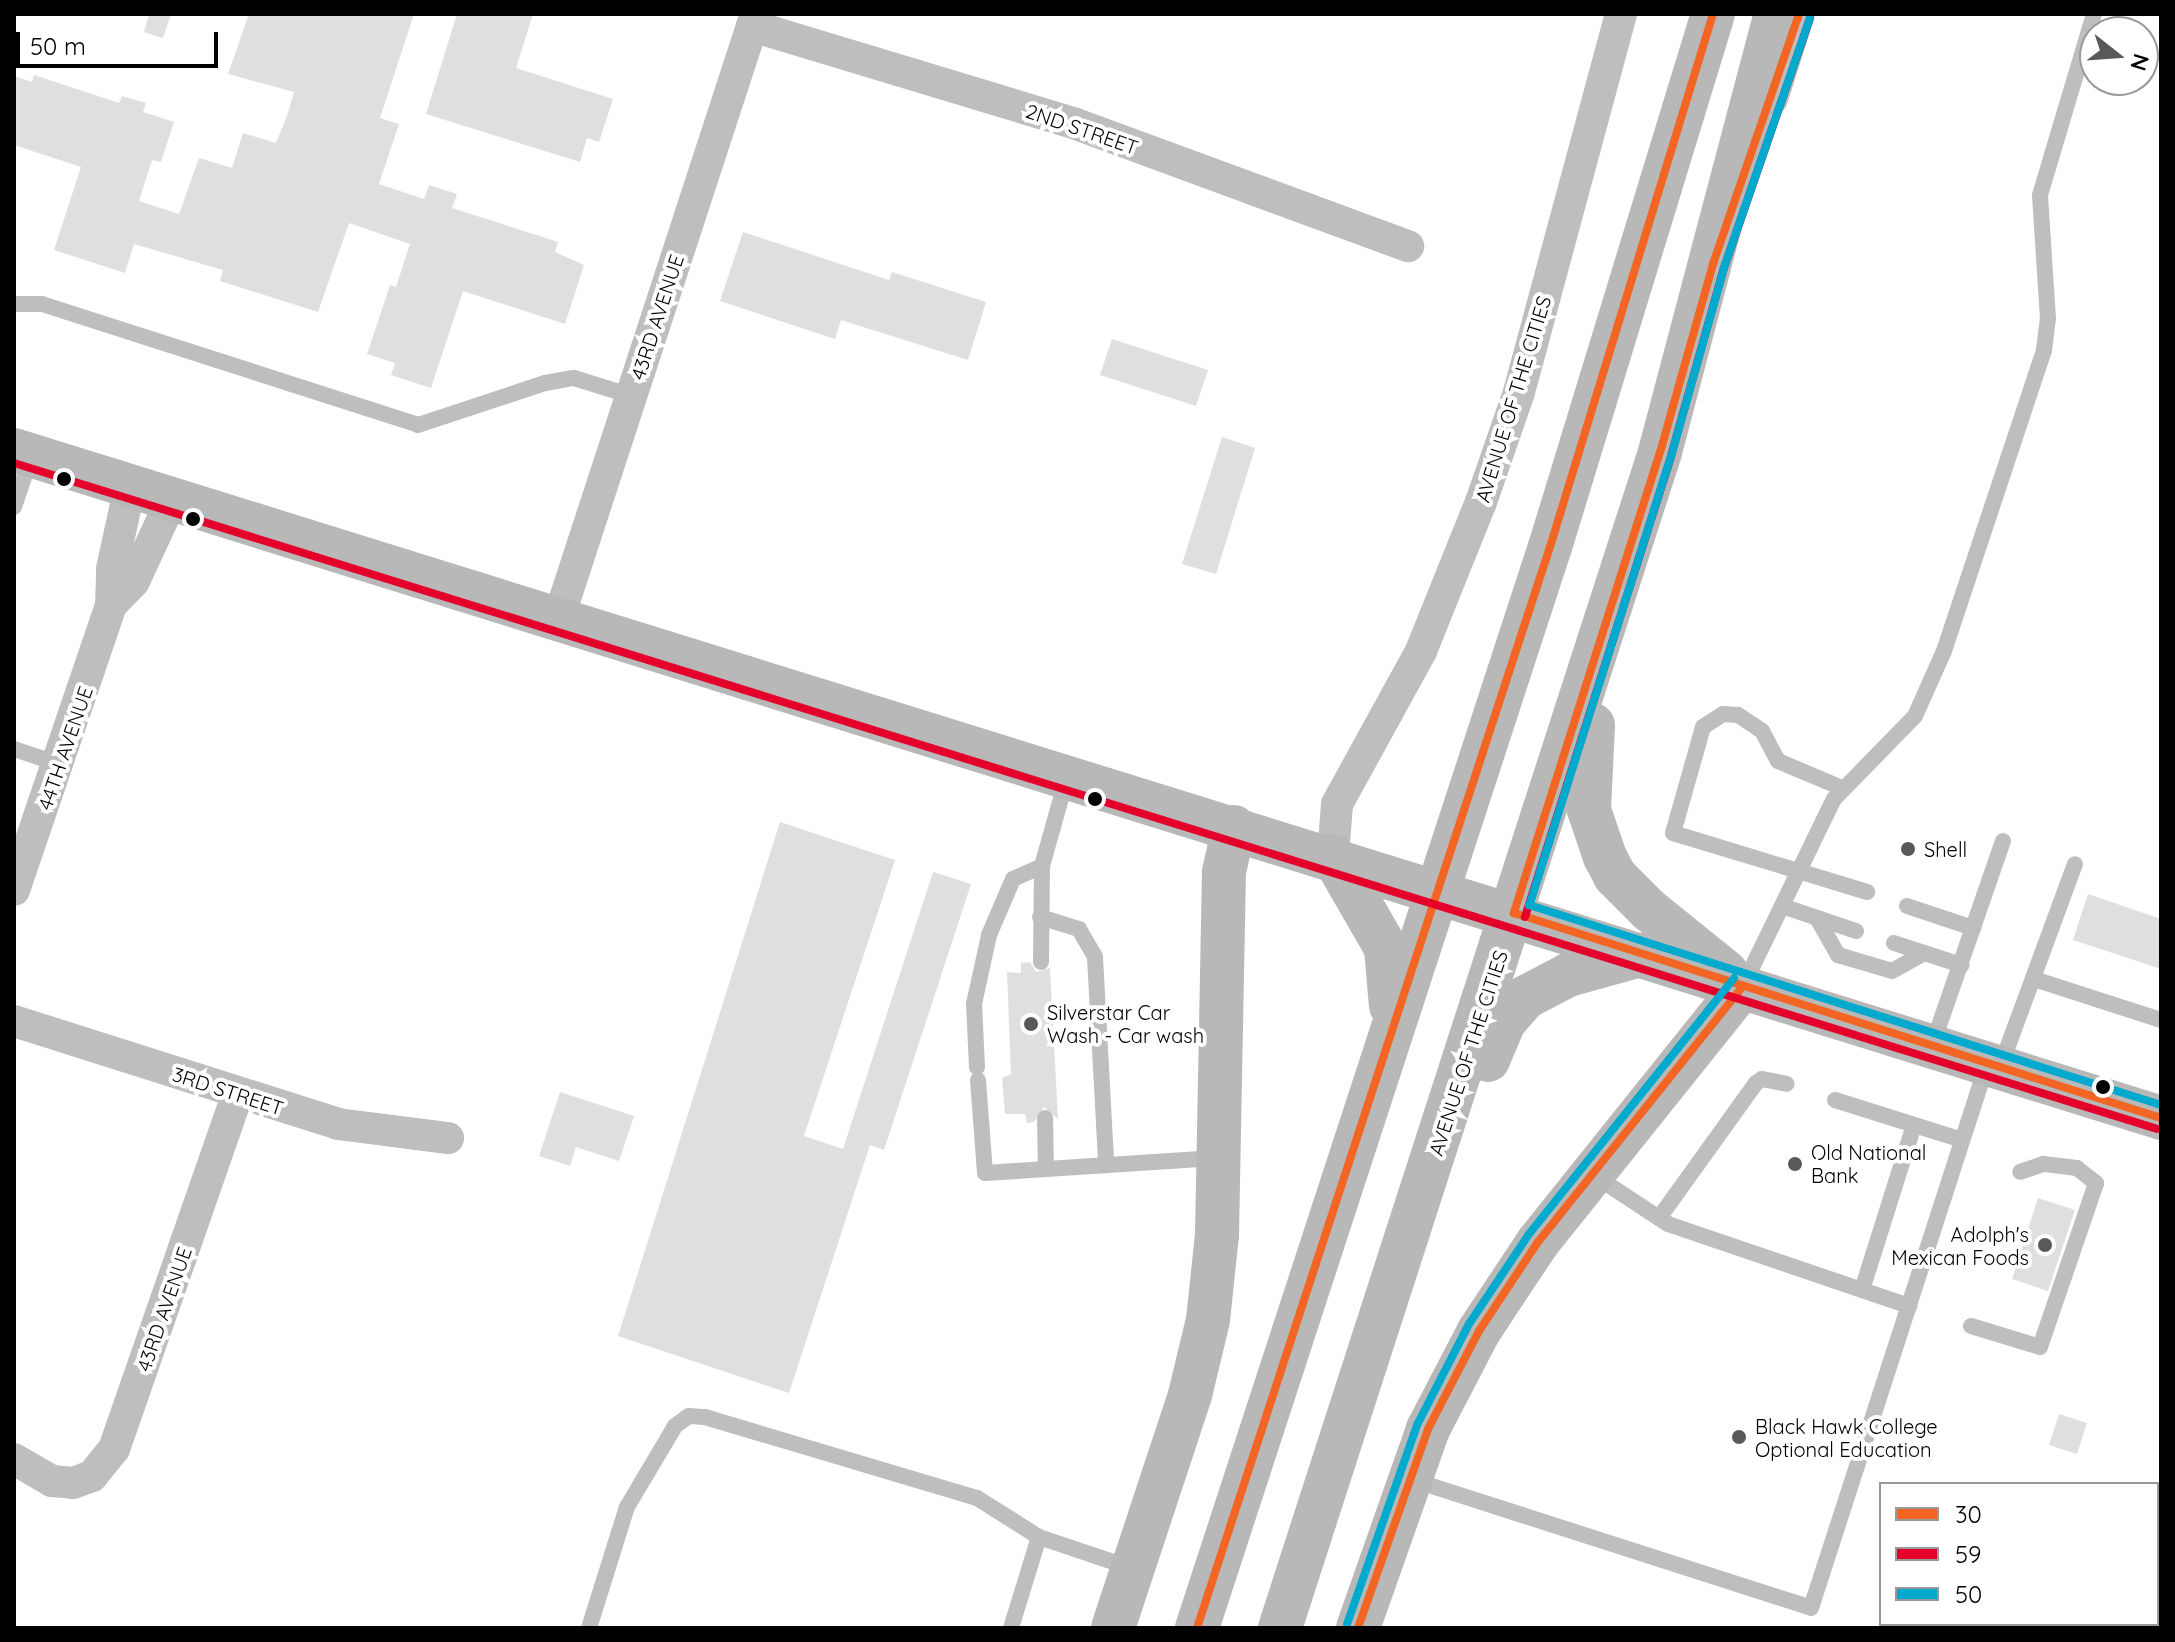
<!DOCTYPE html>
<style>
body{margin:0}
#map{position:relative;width:2175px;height:1642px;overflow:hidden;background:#fff;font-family:Quicksand,sans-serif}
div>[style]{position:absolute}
.building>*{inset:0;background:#dfdfdf}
.lane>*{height:16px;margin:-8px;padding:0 8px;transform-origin:8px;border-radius:8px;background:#bebebe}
.street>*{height:32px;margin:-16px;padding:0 16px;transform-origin:16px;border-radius:16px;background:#bebebe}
.secondary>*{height:44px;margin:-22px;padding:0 22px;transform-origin:22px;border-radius:22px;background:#b8b8b8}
.bus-1>*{height:8px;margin:-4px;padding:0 4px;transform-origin:4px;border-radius:4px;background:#f26522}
.bus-2>*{height:8px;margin:-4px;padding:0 4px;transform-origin:4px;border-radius:4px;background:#e4002b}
.bus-3>*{height:8px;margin:-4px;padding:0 4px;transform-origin:4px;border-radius:4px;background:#00a9ce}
.dots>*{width:22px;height:22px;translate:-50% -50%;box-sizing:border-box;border:4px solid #fff;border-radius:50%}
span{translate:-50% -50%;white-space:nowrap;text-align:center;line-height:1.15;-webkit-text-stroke:8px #fff;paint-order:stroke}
.street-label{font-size:20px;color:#000}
.poi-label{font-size:20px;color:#000}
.left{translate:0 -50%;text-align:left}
.right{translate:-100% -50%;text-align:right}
.frame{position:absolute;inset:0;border:16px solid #000;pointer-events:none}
.legend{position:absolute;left:1879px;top:1482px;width:280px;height:144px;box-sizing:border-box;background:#fff;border:2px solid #999;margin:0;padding:10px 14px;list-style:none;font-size:24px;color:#000}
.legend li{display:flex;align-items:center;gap:16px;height:40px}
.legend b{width:40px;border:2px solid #999}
.north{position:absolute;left:2079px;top:16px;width:80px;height:80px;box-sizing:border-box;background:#fff;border:2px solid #999;border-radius:50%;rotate:107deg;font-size:22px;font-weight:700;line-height:32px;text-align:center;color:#000}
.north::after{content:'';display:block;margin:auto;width:28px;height:36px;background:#595959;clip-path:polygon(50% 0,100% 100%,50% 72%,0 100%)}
.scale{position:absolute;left:16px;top:32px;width:202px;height:36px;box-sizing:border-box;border:4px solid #000;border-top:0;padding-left:10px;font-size:24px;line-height:28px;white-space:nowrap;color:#000;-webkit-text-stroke:6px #fff;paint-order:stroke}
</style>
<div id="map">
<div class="building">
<div style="clip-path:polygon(149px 14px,171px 14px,163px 38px,144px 32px)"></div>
<div style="clip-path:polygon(249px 14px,414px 14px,380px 118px,399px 124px,379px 184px,424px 199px,429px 185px,457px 194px,452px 208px,558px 242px,555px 252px,584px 265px,565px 324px,463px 291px,431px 388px,391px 375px,395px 363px,367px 354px,390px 285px,396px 287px,410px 244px,349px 223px,318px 312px,220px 281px,223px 270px,134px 244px,125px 273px,54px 250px,81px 167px,14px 145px,14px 76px,32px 82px,34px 75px,119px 103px,122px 96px,146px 103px,143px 112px,174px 122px,161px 162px,152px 160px,139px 201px,179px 214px,199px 158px,232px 168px,243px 133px,276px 143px,287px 116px,294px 92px,228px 74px)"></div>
<div style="clip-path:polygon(457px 14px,533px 14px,516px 68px,613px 99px,599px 142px,587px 138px,580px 162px,426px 114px)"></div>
<div style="clip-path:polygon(743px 232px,889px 280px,892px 272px,986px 302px,968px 360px,841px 320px,835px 339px,720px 301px)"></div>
<div style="clip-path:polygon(1112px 339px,1208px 370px,1196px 406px,1100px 375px)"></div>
<div style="clip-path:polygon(1222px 437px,1255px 448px,1216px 574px,1182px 564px)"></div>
<div style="clip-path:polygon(780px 822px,895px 860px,804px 1136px,843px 1149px,933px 872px,971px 884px,884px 1150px,870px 1145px,789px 1393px,618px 1336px)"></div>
<div style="clip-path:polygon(2088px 894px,2161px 919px,2161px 969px,2073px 940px)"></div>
<div style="clip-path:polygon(1030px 962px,1036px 972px,1050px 968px,1058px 1119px,1044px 1107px,1034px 1122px,1027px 1123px,1025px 1114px,1005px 1114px,1002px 1078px,1011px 1074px,1007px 972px,1021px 973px,1021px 963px)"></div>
<div style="clip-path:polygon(560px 1092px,634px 1116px,619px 1161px,576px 1147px,570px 1166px,539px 1156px)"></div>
<div style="clip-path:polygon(2038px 1198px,2075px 1210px,2048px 1291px,2012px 1279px)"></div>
<div style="clip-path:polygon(2059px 1414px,2087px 1423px,2077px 1454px,2049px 1445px)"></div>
</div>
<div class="lane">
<div style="left:14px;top:304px;width:28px"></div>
<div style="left:42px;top:304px;width:395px;rotate:17.8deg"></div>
<div style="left:418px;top:425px;width:134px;rotate:-18.3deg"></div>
<div style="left:545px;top:383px;width:29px;rotate:-10deg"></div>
<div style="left:574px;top:378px;width:61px;rotate:17.2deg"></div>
<div style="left:14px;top:507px;width:53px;rotate:-71.2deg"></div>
<div style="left:14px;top:749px;width:47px;rotate:18.4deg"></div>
<div style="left:1842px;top:788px;width:69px;rotate:-157.1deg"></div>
<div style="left:1778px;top:761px;width:34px;rotate:-118deg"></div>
<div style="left:1762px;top:731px;width:29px;rotate:-146deg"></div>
<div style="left:1738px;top:715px;width:15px;rotate:-176deg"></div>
<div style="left:1723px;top:714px;width:24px;rotate:147deg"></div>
<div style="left:1703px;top:727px;width:110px;rotate:105.8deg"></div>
<div style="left:1673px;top:833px;width:203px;rotate:16.9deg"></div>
<div style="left:1907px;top:906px;width:70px;rotate:18.4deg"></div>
<div style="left:1785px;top:907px;width:75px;rotate:18.7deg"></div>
<div style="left:1040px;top:917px;width:41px;rotate:17.1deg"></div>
<div style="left:1079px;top:929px;width:32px;rotate:60deg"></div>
<div style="left:1095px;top:957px;width:206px;rotate:86.9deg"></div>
<div style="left:1817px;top:918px;width:43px;rotate:60.4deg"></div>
<div style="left:1838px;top:955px;width:56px;rotate:16.5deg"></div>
<div style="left:1892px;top:971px;width:37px;rotate:-29deg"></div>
<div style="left:1894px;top:943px;width:71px;rotate:18.2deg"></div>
<div style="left:1041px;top:962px;width:96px;rotate:-89.4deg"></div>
<div style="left:1042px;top:866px;width:92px;rotate:-74.3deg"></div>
<div style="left:2034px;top:979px;width:133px;rotate:17.9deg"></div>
<div style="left:1743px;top:986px;width:208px;rotate:-64.1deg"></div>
<div style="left:1834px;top:799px;width:116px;rotate:-45.7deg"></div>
<div style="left:1915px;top:716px;width:71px;rotate:-66deg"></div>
<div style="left:1944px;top:651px;width:317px;rotate:-71.6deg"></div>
<div style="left:2044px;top:350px;width:31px;rotate:-83deg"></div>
<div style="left:2048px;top:319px;width:124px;rotate:-93.7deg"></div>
<div style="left:2040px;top:195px;width:189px;rotate:-73.4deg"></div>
<div style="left:1932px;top:1046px;width:217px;rotate:-70.9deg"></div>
<div style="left:2001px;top:1065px;width:214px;rotate:-69.8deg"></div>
<div style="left:977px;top:1067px;width:63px;rotate:-92.7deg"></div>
<div style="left:974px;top:1004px;width:71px;rotate:-77.7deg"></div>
<div style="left:989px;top:935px;width:61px;rotate:-66.8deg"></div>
<div style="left:1013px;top:879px;width:32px;rotate:-24deg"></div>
<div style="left:978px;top:1080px;width:93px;rotate:85.7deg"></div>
<div style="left:985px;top:1173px;width:231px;rotate:-3.7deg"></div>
<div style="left:1835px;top:1100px;width:133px;rotate:17.5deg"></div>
<div style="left:1045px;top:1118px;width:50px;rotate:88.9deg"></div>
<div style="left:1592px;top:1174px;width:91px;rotate:33.3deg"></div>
<div style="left:1668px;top:1224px;width:255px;rotate:18.8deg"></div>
<div style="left:1659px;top:1218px;width:166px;rotate:-54.3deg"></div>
<div style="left:1756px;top:1083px;width:7px;rotate:-34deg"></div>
<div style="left:1762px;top:1079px;width:25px;rotate:11deg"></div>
<div style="left:1862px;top:1290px;width:173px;rotate:-72.5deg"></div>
<div style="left:1971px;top:1326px;width:72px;rotate:16.9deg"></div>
<div style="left:2040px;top:1347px;width:173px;rotate:-71.1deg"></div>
<div style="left:2096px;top:1183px;width:24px;rotate:-142deg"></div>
<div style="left:2077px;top:1168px;width:34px;rotate:-173deg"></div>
<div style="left:2043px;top:1164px;width:24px;rotate:161deg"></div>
<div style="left:1410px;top:1479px;width:421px;rotate:17.8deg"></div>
<div style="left:1811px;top:1608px;width:572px;rotate:-72.07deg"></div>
<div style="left:589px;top:1628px;width:127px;rotate:-72.6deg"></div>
<div style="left:627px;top:1507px;width:94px;rotate:-59.3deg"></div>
<div style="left:675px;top:1426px;width:17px;rotate:-36deg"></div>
<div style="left:689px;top:1416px;width:16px;rotate:4deg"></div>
<div style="left:705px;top:1417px;width:284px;rotate:16.6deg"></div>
<div style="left:977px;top:1498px;width:73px;rotate:32.2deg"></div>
<div style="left:1011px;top:1628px;width:95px;rotate:-72.9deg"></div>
<div style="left:1039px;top:1537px;width:97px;rotate:18.6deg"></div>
</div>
<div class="street">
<div style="left:752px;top:26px;width:338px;rotate:16.8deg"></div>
<div style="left:1076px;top:124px;width:354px;rotate:20.2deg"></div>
<div style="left:1772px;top:99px;width:89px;rotate:-72.4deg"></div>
<div style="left:111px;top:605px;width:33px;rotate:-46deg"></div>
<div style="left:134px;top:581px;width:90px;rotate:-65.1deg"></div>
<div style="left:558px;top:620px;width:638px;rotate:-71.91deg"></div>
<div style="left:1333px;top:856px;width:52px;rotate:-85.6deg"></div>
<div style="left:1337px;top:804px;width:175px;rotate:-61.2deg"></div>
<div style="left:1421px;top:651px;width:161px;rotate:-68.1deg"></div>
<div style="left:1481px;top:502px;width:116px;rotate:-70.9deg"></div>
<div style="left:1519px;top:392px;width:392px;rotate:-74.9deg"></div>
<div style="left:14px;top:890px;width:301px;rotate:-71.2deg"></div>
<div style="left:111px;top:605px;width:36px;rotate:-88deg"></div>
<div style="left:112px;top:569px;width:85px;rotate:-77.8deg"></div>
<div style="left:14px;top:1021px;width:340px;rotate:17.6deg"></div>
<div style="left:338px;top:1124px;width:111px;rotate:7.3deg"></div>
<div style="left:14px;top:1459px;width:44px;rotate:30.1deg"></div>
<div style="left:52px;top:1481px;width:21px;rotate:5deg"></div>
<div style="left:73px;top:1483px;width:20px;rotate:-20deg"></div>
<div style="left:92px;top:1476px;width:35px;rotate:-51deg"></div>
<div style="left:114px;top:1449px;width:375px;rotate:-70.8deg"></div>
</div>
<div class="secondary">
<div style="left:14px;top:450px;width:2249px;rotate:17.28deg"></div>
<div style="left:1593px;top:725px;width:85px;rotate:92.7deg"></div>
<div style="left:1589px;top:810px;width:50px;rotate:71.2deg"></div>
<div style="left:1605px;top:857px;width:21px;rotate:62deg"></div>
<div style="left:1615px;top:876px;width:48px;rotate:45deg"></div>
<div style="left:1649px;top:910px;width:99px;rotate:38.8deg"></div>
<div style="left:1333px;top:856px;width:106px;rotate:60.1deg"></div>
<div style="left:1386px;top:948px;width:58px;rotate:85.1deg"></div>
<div style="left:1488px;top:1060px;width:41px;rotate:-67.2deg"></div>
<div style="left:1504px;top:1022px;width:33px;rotate:-49deg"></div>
<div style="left:1526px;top:997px;width:47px;rotate:-27.6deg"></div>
<div style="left:1568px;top:975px;width:75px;rotate:-15.5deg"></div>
<div style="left:1113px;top:1628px;width:245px;rotate:-71.7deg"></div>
<div style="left:1190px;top:1395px;width:77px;rotate:-76.5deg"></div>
<div style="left:1208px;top:1320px;width:85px;rotate:-84deg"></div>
<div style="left:1217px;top:1235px;width:363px;rotate:-88.9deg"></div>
<div style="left:1224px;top:872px;width:46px;rotate:-77.5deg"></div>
<div style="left:1197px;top:1628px;width:1137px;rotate:-71.92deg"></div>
<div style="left:1550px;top:547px;width:557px;rotate:-73deg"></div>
<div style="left:1280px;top:1628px;width:1236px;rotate:-72.09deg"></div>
<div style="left:1660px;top:452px;width:453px;rotate:-75.2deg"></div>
<div style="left:1358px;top:1628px;width:211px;rotate:-70.6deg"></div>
<div style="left:1428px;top:1429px;width:110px;rotate:-62.5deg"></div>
<div style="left:1479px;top:1331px;width:107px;rotate:-56.5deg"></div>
<div style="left:1538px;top:1242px;width:328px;rotate:-51.3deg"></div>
</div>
<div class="bus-1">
<div style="left:1799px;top:14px;width:264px;rotate:109deg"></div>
<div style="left:1713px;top:264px;width:195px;rotate:105.7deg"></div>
<div style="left:1660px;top:452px;width:484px;rotate:107.6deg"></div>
<div style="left:1514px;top:913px;width:679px;rotate:17.58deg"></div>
<div style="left:1197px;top:1628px;width:1137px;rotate:-71.92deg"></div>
<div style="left:1550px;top:547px;width:557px;rotate:-73deg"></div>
<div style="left:1358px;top:1628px;width:211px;rotate:-70.6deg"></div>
<div style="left:1428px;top:1429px;width:110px;rotate:-62.5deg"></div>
<div style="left:1479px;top:1331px;width:107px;rotate:-56.5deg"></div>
<div style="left:1538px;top:1242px;width:328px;rotate:-51.3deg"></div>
</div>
<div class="bus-2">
<div style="left:14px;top:463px;width:2244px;rotate:17.26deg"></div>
<div style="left:1525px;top:917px;width:484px;rotate:-72.4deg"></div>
<div style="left:1671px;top:456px;width:195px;rotate:-74.3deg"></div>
<div style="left:1724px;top:268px;width:264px;rotate:-71deg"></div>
</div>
<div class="bus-3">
<div style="left:1810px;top:18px;width:264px;rotate:109deg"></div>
<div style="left:1724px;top:268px;width:195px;rotate:105.7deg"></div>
<div style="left:1671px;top:456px;width:471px;rotate:107.5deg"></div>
<div style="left:1529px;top:905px;width:663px;rotate:17.56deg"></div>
<div style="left:1347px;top:1624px;width:211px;rotate:-70.6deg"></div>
<div style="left:1417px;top:1425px;width:114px;rotate:-62.8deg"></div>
<div style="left:1469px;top:1324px;width:108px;rotate:-56.3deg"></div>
<div style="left:1529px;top:1234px;width:328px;rotate:-51.3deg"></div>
</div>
<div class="dots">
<div style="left:64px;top:479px;background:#000"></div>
<div style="left:193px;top:519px;background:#000"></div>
<div style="left:1095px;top:799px;background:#000"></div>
<div style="left:1908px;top:849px;background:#595959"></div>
<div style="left:1031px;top:1024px;background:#595959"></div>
<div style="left:2103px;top:1087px;background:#000"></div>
<div style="left:1795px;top:1164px;background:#595959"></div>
<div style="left:2045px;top:1245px;background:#595959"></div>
<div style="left:1739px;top:1437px;background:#595959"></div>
</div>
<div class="street-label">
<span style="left:1082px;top:129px;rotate:19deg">2ND STREET</span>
<span style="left:657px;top:317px;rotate:-72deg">43RD AVENUE</span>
<span style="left:1513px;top:399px;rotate:-73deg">AVENUE OF THE CITIES</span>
<span style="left:65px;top:748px;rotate:-71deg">44TH AVENUE</span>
<span style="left:1468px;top:1053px;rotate:-72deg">AVENUE OF THE CITIES</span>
<span style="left:228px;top:1091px;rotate:18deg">3RD STREET</span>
<span style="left:164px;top:1309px;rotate:-71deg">43RD AVENUE</span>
</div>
<div class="poi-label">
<span class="left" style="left:1924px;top:849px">Shell</span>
<span class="left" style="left:1047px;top:1024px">Silverstar Car<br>Wash - Car wash</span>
<span class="left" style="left:1811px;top:1164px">Old National<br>Bank</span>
<span class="right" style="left:2029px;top:1246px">Adolph's<br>Mexican Foods</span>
<span class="left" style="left:1755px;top:1438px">Black Hawk College<br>Optional Education</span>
</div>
<div class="frame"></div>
<ul class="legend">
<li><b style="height:10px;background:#f26522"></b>30</li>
<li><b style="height:10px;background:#e4002b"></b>59</li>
<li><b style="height:10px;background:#00a9ce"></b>50</li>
</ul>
<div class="north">N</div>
<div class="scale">50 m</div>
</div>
